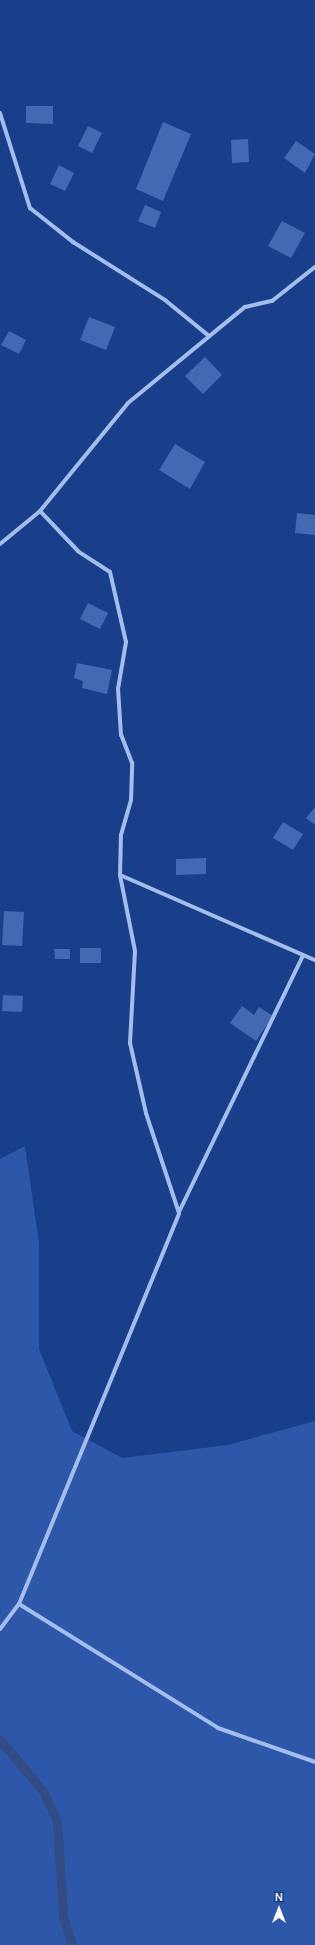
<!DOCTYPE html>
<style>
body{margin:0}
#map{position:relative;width:315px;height:1945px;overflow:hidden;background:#1a3f8a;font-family:Manrope,sans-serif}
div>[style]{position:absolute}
.green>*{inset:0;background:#2d57a8}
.stream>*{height:9px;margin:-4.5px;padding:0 4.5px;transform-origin:4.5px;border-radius:4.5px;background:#314c84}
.building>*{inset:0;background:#4269b2}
.street>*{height:4px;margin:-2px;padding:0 2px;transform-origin:2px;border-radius:2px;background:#a3bded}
span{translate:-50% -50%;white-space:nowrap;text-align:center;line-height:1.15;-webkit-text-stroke:3.5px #1a3f8a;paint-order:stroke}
.north{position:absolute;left:259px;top:1889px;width:40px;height:40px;-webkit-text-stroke:3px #1a3f8a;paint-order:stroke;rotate:0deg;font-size:11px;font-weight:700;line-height:16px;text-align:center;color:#fff}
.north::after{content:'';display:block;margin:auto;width:14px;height:18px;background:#fff;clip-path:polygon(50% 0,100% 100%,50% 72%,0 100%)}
</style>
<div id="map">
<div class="green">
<div style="clip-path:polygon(25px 1146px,39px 1243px,39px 1349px,72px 1431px,122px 1458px,228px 1445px,315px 1421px,315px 1945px,0 1945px,0 1159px)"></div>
</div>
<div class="stream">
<div style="left:0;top:1740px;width:67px;rotate:49.9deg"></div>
<div style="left:43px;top:1791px;width:33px;rotate:65deg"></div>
<div style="left:57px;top:1821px;width:95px;rotate:86.4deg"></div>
<div style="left:63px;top:1916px;width:30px;rotate:73deg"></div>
</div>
<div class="building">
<div style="clip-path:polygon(26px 106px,53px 106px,53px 124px,26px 123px)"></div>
<div style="clip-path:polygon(163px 122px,191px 134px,163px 201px,136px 189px)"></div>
<div style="clip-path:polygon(88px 126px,102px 133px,92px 153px,78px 146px)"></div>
<div style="clip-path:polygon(248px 139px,249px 162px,232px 163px,231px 140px)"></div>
<div style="clip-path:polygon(296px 141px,315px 154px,305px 173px,284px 158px)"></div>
<div style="clip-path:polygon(59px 165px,74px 173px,65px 191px,50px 184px)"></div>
<div style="clip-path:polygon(145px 205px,161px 212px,155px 228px,138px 221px)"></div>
<div style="clip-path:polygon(282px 221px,305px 233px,291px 258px,268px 246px)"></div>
<div style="clip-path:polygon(89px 317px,115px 327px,106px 350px,80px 340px)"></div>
<div style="clip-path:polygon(9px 331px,26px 340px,19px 354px,1px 345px)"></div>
<div style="clip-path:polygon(205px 357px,222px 375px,203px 394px,185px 376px)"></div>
<div style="clip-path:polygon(175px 444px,205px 462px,190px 489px,159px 470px)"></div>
<div style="clip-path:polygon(297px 513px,315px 515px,315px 535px,295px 533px)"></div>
<div style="clip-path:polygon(88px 603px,108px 613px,100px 629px,80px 619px)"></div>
<div style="clip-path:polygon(77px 663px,112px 670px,107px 694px,82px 688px,83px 681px,74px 678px)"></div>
<div style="clip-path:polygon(315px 807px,315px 825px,306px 818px)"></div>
<div style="clip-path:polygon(283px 822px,303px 834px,293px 850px,273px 838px)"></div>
<div style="clip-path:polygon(206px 858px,206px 874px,176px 875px,176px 859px)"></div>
<div style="clip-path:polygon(4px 911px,24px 912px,22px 946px,2px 945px)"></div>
<div style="clip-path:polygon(80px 948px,101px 948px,101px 963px,80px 963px)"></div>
<div style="clip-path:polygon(54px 949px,70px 949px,70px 959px,55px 959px)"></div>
<div style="clip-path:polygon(3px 995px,23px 996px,22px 1012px,2px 1011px)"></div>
<div style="clip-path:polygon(242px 1006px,254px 1015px,259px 1007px,273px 1016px,256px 1041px,230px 1023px)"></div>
</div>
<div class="street">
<div style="left:0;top:113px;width:100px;rotate:72.5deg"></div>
<div style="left:30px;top:208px;width:55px;rotate:38.3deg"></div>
<div style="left:73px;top:242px;width:109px;rotate:32.2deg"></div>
<div style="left:165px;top:300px;width:57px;rotate:39.3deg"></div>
<div style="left:0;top:544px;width:52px;rotate:-39.5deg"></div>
<div style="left:40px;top:511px;width:139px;rotate:-50.8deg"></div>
<div style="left:128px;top:403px;width:151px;rotate:-39.4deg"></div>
<div style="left:245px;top:307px;width:28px;rotate:-13deg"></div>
<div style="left:272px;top:301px;width:55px;rotate:-38.3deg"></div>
<div style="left:120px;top:875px;width:213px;rotate:23.6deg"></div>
<div style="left:179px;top:1212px;width:284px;rotate:-64.2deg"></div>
<div style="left:19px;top:1604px;width:422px;rotate:-67.7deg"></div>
<div style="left:179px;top:1213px;width:105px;rotate:-108.3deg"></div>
<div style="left:146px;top:1113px;width:72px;rotate:-102.9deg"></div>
<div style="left:130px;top:1043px;width:92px;rotate:-86.9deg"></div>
<div style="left:135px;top:951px;width:77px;rotate:-101.2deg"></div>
<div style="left:120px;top:875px;width:40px;rotate:-88.6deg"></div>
<div style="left:121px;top:835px;width:36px;rotate:-74deg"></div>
<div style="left:131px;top:800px;width:37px;rotate:-88deg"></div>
<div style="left:132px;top:763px;width:30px;rotate:-111deg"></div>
<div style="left:121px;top:735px;width:46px;rotate:-93.7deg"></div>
<div style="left:118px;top:689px;width:48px;rotate:-80.3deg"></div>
<div style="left:126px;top:642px;width:72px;rotate:-102.9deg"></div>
<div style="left:110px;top:572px;width:38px;rotate:-147deg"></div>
<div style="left:78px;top:551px;width:55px;rotate:-133.5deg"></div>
<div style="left:0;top:1629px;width:31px;rotate:-53deg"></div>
<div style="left:19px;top:1604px;width:234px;rotate:31.9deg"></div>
<div style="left:218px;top:1728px;width:103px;rotate:19.3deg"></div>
</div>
<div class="north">N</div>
</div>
